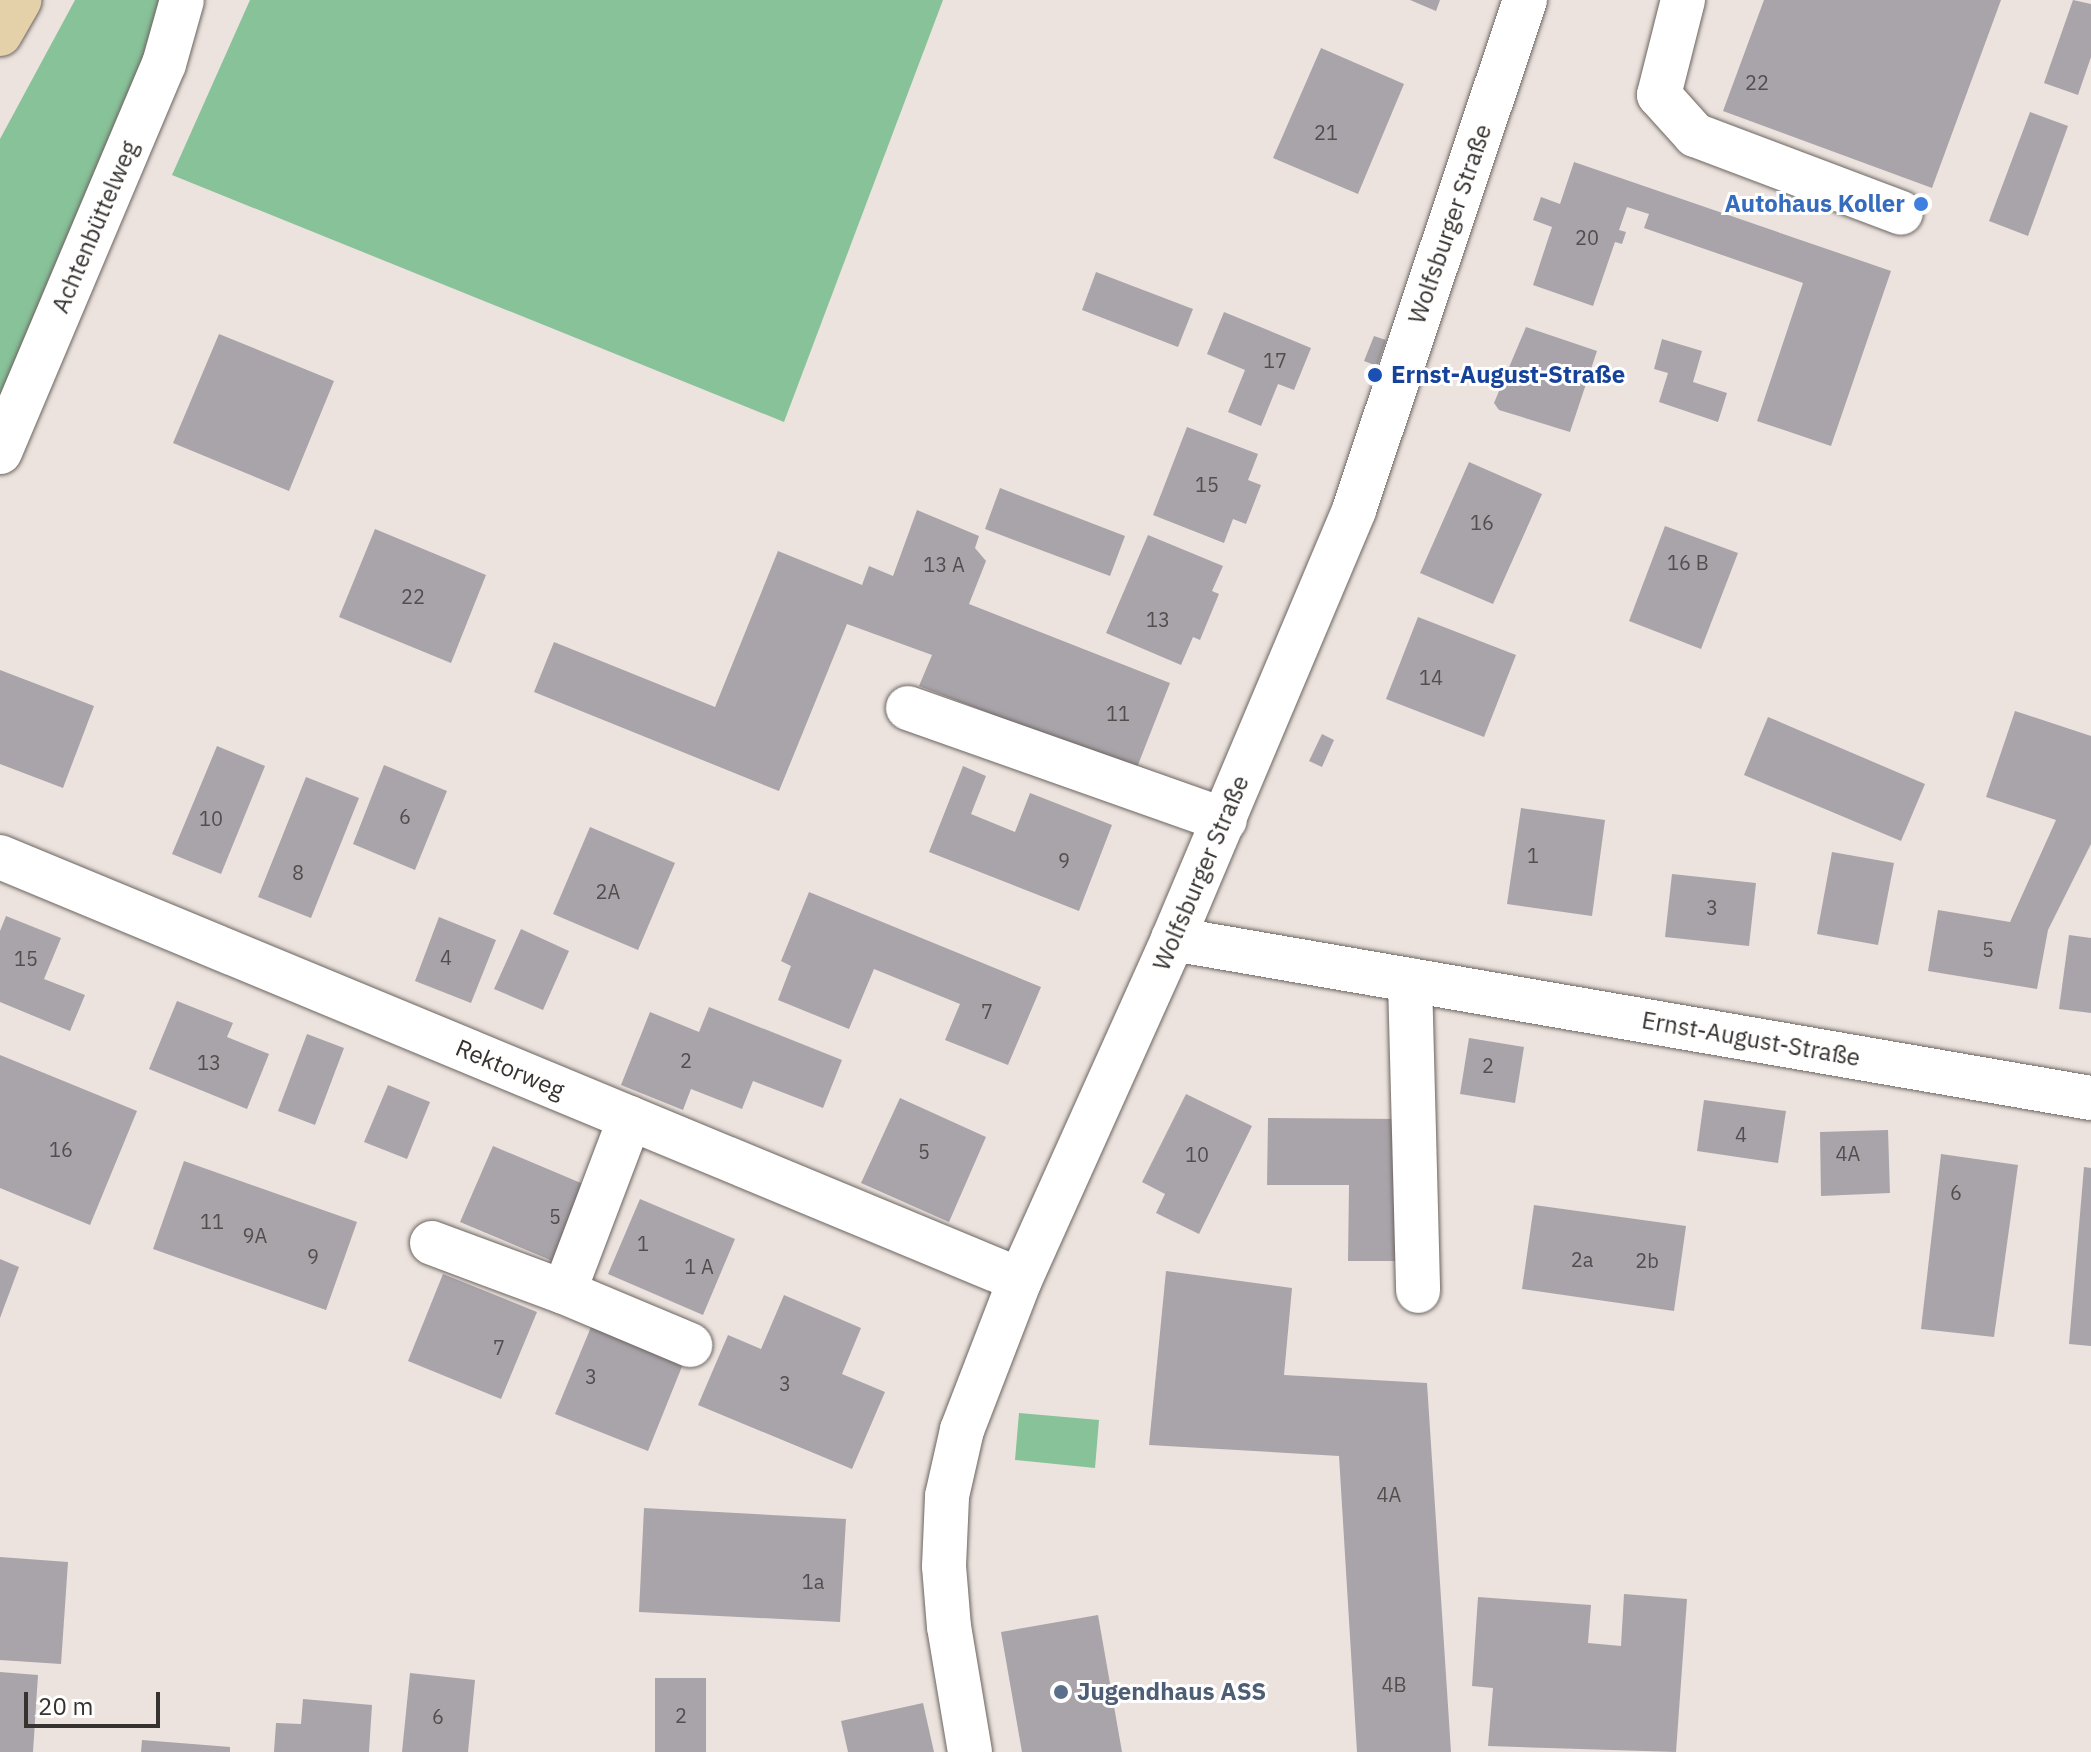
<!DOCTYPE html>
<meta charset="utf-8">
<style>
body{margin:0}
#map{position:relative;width:2091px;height:1752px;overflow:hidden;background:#ece3de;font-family:"IBM Plex Sans",sans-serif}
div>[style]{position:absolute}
.green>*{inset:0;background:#88c299}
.building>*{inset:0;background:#a9a4aa}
.roads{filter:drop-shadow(0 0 2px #6c6561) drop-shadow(0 0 2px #6c6561)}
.minor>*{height:44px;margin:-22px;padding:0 22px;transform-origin:22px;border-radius:22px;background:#fff}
.major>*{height:44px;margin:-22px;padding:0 22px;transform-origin:22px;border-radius:22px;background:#e4d1aa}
.dots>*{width:22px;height:22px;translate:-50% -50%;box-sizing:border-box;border:4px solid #fff;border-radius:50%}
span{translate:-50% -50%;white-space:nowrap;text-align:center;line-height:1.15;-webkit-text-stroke:6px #fff;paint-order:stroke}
.number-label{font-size:20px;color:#534e4e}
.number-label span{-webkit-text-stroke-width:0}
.shop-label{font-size:24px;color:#366cbe;font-weight:700}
.right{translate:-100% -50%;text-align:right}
.street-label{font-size:24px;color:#363230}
.transit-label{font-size:24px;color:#164399;font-weight:700}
.left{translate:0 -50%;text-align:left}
.service-label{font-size:24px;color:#4e5e75;font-weight:700}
.scale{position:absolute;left:24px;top:1692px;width:136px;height:36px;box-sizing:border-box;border:4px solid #363230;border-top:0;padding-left:10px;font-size:24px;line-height:28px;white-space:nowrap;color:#363230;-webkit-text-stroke:6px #fff;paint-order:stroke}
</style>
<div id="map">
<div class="green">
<div style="clip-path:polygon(75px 0,160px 0,144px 57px,0 398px,0 139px)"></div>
<div style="clip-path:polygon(250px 0,943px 0,784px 422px,172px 175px)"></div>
<div style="clip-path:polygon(1019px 1413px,1099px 1420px,1095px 1468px,1015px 1460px)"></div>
</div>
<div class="building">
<div style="clip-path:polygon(1410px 0,1440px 0,1436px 11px)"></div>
<div style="clip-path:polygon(1764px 0,2001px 0,1932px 188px,1723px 111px)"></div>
<div style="clip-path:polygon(2073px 0,2091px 4px,2091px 57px,2078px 95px,2044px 83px)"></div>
<div style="clip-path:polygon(1321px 48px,1404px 84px,1358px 194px,1273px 158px)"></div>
<div style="clip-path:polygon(2030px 112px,2068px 126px,2028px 236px,1989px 221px)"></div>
<div style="clip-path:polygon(1574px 162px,1891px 271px,1831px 446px,1757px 421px,1803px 283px,1644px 228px,1649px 214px,1627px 207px,1619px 230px,1626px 232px,1622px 244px,1615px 242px,1593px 306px,1533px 285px,1552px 227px,1533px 220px,1541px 197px,1560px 204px)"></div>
<div style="clip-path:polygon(1096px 272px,1193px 309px,1178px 347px,1082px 310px)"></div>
<div style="clip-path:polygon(1224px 312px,1311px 348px,1294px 390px,1278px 384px,1261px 426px,1228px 412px,1245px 370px,1207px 354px)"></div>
<div style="clip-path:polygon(1526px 327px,1597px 351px,1570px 432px,1499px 410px,1494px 403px)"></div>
<div style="clip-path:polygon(219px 334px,334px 381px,289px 491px,173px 443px)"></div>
<div style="clip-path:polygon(1374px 336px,1386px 340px,1377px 366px,1364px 361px)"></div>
<div style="clip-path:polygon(1662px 339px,1702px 351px,1693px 382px,1727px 393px,1718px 422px,1659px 402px,1668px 373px,1654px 369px)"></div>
<div style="clip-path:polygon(1187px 427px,1258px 454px,1248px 480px,1261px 485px,1246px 524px,1233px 519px,1224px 543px,1153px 515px)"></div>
<div style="clip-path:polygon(1469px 462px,1542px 494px,1493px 604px,1420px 573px)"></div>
<div style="clip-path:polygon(1000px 488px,1125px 536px,1110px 576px,985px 529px)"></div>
<div style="clip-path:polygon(917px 510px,979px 536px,975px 548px,986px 561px,969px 604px,1170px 683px,1136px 770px,919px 686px,932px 655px,847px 624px,779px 791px,534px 692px,554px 642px,715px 707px,778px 551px,862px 585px,869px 566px,893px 576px)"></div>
<div style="clip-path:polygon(1665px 526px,1738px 553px,1701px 649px,1629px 621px)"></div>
<div style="clip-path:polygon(375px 529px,486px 575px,451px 663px,339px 617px)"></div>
<div style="clip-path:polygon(1148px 535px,1223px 566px,1212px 591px,1219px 594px,1200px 640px,1193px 637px,1181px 665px,1106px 633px)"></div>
<div style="clip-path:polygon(1418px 617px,1516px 655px,1484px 737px,1386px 699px)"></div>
<div style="clip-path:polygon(0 670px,94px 706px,63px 788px,0 764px)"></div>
<div style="clip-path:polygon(2015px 711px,2091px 736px,2091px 844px,2048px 930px,2037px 989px,1928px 971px,1938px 910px,2010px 922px,2056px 820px,1986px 797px)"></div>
<div style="clip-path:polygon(1768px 717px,1925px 784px,1901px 841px,1744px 775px)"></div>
<div style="clip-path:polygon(1322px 734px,1334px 740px,1322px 767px,1309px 761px)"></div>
<div style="clip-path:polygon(217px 746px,265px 766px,221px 874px,172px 854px)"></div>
<div style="clip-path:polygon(384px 765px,447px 791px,415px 870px,353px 844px)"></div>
<div style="clip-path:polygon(963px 766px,986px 776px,971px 814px,1015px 832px,1030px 793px,1112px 825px,1079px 911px,929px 852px)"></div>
<div style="clip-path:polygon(306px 777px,359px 798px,311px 918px,258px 897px)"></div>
<div style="clip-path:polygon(1521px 808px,1605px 820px,1592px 916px,1507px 904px)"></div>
<div style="clip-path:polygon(590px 827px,675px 863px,638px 950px,553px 914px)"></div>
<div style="clip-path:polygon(1832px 852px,1894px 863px,1878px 945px,1817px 934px)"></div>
<div style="clip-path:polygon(1672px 874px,1756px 883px,1749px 946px,1665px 937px)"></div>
<div style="clip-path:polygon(809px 892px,1041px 987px,1008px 1065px,945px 1040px,960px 1004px,874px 969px,849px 1029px,778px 1000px,791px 966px,781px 961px)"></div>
<div style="clip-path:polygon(6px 916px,61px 938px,44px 979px,85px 995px,70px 1031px,0 1002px,0 931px)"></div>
<div style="clip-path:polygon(439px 917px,496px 940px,471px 1003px,415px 981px)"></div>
<div style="clip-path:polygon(521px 929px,569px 951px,543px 1010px,494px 989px)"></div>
<div style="clip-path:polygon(2069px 935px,2091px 938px,2091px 1013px,2059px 1009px)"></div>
<div style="clip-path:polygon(177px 1001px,233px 1023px,227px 1037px,269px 1054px,247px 1109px,149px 1069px)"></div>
<div style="clip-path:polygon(709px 1007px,842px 1060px,823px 1108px,753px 1081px,742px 1109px,691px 1089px,683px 1110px,621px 1085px,650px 1012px,699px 1032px)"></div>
<div style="clip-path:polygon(307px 1034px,344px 1048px,315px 1125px,278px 1111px)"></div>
<div style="clip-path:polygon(1469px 1038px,1524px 1047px,1515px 1103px,1460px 1094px)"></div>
<div style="clip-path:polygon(0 1055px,137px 1111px,90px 1225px,0 1188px)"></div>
<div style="clip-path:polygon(388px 1085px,430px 1102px,407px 1159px,364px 1142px)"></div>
<div style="clip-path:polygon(1186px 1094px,1252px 1126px,1199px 1234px,1156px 1213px,1165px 1194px,1142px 1182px)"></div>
<div style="clip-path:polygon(900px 1098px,986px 1137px,949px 1222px,861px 1183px)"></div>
<div style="clip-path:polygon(1704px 1100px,1786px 1111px,1778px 1163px,1697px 1151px)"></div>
<div style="clip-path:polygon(1268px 1118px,1401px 1119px,1399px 1261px,1348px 1261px,1349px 1185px,1267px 1185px)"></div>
<div style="clip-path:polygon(1888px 1130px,1890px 1193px,1821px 1196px,1820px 1132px)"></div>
<div style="clip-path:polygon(493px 1146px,588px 1186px,555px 1262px,460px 1222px)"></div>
<div style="clip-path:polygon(1941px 1154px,2018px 1165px,1994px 1337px,1921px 1329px)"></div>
<div style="clip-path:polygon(184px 1161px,357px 1222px,326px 1310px,153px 1249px)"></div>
<div style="clip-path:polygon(2084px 1167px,2091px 1168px,2091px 1346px,2069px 1344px)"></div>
<div style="clip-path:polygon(640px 1199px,735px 1239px,703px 1315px,608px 1274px)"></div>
<div style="clip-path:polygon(1534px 1205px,1686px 1226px,1674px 1311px,1522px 1289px)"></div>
<div style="clip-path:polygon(0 1259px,19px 1267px,0 1318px)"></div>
<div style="clip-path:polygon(1166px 1271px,1292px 1288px,1284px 1375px,1427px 1383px,1451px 1752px,1357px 1752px,1339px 1456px,1149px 1445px)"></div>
<div style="clip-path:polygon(443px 1274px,537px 1312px,501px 1399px,408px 1361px)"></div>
<div style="clip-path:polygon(784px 1295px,861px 1328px,842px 1374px,885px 1392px,852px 1469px,698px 1405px,728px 1335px,761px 1349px)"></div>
<div style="clip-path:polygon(591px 1327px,683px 1364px,648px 1451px,555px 1414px)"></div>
<div style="clip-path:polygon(644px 1508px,846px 1519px,840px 1622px,639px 1612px)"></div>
<div style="clip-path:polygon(0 1557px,68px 1562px,61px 1664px,0 1660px)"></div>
<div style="clip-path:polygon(1624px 1594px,1687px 1599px,1676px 1752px,1488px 1746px,1493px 1688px,1472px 1686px,1478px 1597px,1591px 1605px,1588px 1643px,1621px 1646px)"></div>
<div style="clip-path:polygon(1098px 1615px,1122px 1752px,1022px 1752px,1001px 1632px)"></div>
<div style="clip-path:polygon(0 1672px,38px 1675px,33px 1752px,0 1752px)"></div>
<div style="clip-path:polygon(410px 1673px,475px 1680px,468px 1752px,402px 1752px)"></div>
<div style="clip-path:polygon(655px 1678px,706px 1678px,706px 1752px,655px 1752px)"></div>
<div style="clip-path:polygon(303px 1699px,372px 1705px,369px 1752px,274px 1752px,276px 1723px,301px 1724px)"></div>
<div style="clip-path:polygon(923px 1703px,934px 1752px,848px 1752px,841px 1721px)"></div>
<div style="clip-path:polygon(142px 1740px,230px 1747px,230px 1752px,141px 1752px)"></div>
</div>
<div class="roads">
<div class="minor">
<div style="left:1683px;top:0;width:98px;rotate:104.2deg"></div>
<div style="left:1659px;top:95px;width:54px;rotate:48deg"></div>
<div style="left:1695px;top:135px;width:220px;rotate:20.7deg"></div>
<div style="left:0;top:452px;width:421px;rotate:-67.1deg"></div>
<div style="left:164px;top:64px;width:66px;rotate:-74.3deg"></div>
<div style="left:908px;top:708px;width:336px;rotate:19.5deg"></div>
<div style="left:0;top:857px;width:1104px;rotate:22.52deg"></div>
<div style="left:1173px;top:939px;width:932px;rotate:9.83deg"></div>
<div style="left:1410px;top:980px;width:311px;rotate:88.5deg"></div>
<div style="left:432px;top:1243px;width:141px;rotate:20.4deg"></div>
<div style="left:564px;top:1292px;width:186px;rotate:-69.2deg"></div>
<div style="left:564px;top:1292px;width:137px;rotate:22.8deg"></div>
<div style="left:970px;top:1752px;width:127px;rotate:-99.5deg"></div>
<div style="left:949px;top:1627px;width:61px;rotate:-94.7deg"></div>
<div style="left:944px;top:1566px;width:70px;rotate:-87.5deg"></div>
<div style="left:947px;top:1496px;width:68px;rotate:-77.2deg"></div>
<div style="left:962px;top:1430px;width:161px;rotate:-68.9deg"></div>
<div style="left:1020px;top:1280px;width:374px;rotate:-65.8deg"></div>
<div style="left:1173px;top:939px;width:466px;rotate:-67.1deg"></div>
<div style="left:1354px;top:510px;width:538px;rotate:-71.46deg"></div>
</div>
<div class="major">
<div style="left:0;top:34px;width:39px;rotate:-60deg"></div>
</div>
</div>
<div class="dots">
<div style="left:1921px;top:204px;background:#3f7fe0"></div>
<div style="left:1375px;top:375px;background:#1a4fb4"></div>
<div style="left:1061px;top:1692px;background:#5c6f8a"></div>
</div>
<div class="number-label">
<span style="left:1757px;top:82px">22</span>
<span style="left:1326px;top:132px">21</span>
<span style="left:1587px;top:237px">20</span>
<span style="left:1275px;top:360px">17</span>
<span style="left:1207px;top:484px">15</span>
<span style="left:1482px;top:522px">16</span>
<span style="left:1688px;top:562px">16 B</span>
<span style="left:944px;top:564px">13 A</span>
<span style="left:413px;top:596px">22</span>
<span style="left:1158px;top:619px">13</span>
<span style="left:1431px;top:677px">14</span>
<span style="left:1118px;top:713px">11</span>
<span style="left:405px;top:816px">6</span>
<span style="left:211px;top:818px">10</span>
<span style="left:1533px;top:855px">1</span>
<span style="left:1064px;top:860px">9</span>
<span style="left:298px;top:872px">8</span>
<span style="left:608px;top:891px">2A</span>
<span style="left:1712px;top:907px">3</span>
<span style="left:1988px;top:949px">5</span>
<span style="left:446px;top:957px">4</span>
<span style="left:26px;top:958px">15</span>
<span style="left:987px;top:1011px">7</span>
<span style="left:686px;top:1060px">2</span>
<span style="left:209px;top:1062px">13</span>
<span style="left:1488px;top:1065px">2</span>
<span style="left:1741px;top:1134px">4</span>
<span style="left:61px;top:1149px">16</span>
<span style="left:924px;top:1151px">5</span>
<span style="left:1848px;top:1153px">4A</span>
<span style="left:1197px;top:1154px">10</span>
<span style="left:1956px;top:1192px">6</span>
<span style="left:555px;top:1216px">5</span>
<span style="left:212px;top:1221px">11</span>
<span style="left:255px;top:1235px">9A</span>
<span style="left:643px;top:1243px">1</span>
<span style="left:313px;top:1256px">9</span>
<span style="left:1582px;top:1259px">2a</span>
<span style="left:1647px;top:1260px">2b</span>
<span style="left:699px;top:1266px">1 A</span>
<span style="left:499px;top:1347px">7</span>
<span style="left:591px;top:1376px">3</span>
<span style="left:785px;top:1383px">3</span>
<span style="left:1389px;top:1494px">4A</span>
<span style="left:813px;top:1581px">1a</span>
<span style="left:1394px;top:1684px">4B</span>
<span style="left:681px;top:1715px">2</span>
<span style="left:438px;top:1716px">6</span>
</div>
<div class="shop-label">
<span class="right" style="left:1905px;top:204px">Autohaus Koller</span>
</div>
<div class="street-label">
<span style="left:1450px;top:224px;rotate:-71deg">Wolfsburger Straße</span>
<span style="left:95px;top:227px;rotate:-67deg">Achtenbüttelweg</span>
<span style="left:1201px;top:873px;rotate:-67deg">Wolfsburger Straße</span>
<span style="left:1751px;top:1039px;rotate:10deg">Ernst-August-Straße</span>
<span style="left:510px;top:1069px;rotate:23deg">Rektorweg</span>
</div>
<div class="transit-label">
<span class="left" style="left:1391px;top:375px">Ernst-August-Straße</span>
</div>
<div class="service-label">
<span class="left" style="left:1077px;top:1692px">Jugendhaus ASS</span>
</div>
<div class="scale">20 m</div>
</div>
